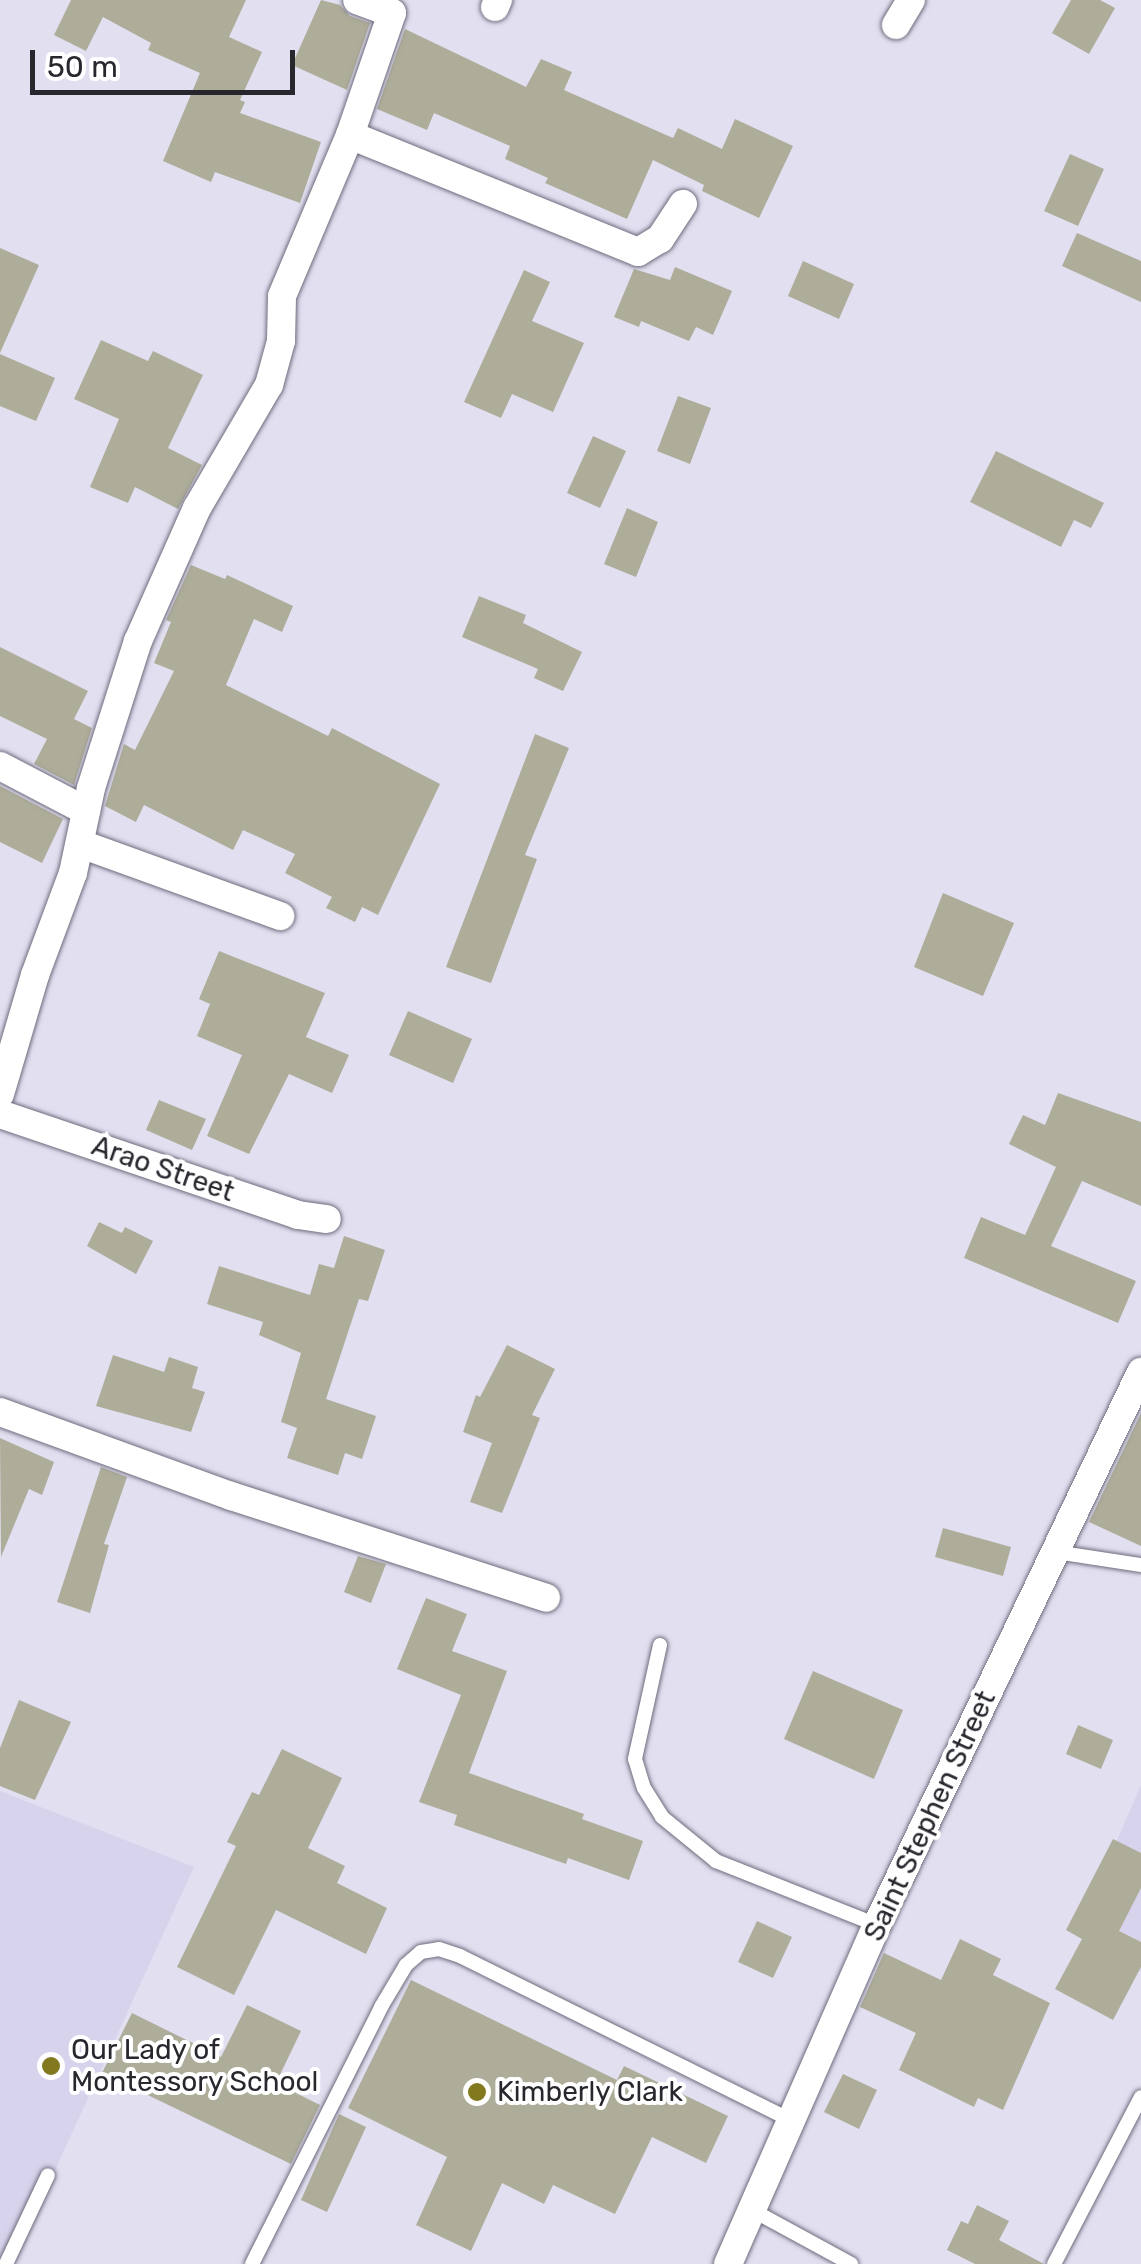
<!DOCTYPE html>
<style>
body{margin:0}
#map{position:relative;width:1141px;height:2264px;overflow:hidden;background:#e2dff1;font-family:Rubik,sans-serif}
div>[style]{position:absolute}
.built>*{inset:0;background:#d7d3ed}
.building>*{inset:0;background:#aead9a}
.roads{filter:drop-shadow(0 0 2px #6e6c7c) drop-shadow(0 0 2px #6e6c7c)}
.lane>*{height:14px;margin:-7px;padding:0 7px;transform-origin:7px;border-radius:7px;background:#fff}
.street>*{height:28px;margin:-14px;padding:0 14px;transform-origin:14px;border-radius:14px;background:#fff}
.dots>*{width:28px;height:28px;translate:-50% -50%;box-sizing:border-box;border:5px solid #fff;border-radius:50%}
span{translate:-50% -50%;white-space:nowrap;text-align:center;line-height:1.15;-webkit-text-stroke:8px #fff;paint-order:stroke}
.street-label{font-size:28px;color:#29272e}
.poi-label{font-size:28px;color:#29272e}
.left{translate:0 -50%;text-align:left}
.scale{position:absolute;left:30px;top:50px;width:265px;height:45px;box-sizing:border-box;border:5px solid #29272e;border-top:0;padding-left:12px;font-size:30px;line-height:35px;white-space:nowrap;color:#29272e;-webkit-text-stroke:8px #fff;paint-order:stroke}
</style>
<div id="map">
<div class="built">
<div style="clip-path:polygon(1141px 1785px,1141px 1972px,1076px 1935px)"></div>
<div style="clip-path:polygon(0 1791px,194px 1867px,12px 2264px,0 2264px)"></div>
</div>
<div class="building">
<div style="clip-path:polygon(71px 0,246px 0,229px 37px,262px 52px,240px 100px,245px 102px,240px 113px,321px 142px,300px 203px,215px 172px,211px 182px,163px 161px,200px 73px,148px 50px,151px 43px,103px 17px,86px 51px,54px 35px)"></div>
<div style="clip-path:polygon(321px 0,340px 5px,350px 16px,370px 23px,347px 90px,292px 65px)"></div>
<div style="clip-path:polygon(1071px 0,1100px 0,1115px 8px,1089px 54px,1052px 33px)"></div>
<div style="clip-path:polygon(405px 29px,526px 87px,541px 59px,572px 72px,564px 90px,673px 138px,678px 128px,722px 149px,735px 119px,793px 146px,759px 218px,702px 191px,704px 185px,653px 160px,627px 219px,545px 183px,548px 178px,505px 159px,510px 146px,434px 113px,427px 130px,377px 109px)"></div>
<div style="clip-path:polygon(1070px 154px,1104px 169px,1078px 226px,1044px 211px)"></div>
<div style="clip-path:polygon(1077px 233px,1141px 261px,1141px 302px,1062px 266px)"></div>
<div style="clip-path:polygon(0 248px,39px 265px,0 353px)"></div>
<div style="clip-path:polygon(803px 261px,854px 284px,839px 319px,788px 296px)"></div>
<div style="clip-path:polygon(675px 267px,732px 291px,713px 335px,696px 327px,689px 341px,641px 321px,639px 327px,614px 317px,634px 269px,670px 280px)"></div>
<div style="clip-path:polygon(524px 270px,550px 282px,532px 321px,584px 343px,553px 412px,512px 394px,501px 418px,464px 402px)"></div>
<div style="clip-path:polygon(101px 340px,148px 361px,153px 351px,203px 375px,168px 448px,202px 465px,178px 509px,135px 487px,128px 503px,90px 487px,119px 419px,74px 399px)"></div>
<div style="clip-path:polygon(0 354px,55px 378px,36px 421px,0 406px)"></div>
<div style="clip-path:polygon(678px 396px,711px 408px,690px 464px,657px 451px)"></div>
<div style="clip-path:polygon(593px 436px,626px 451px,600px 508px,567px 493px)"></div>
<div style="clip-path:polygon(996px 451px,1104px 503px,1091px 528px,1074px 520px,1061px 547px,970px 502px)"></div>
<div style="clip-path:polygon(627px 508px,658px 522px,636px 577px,604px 564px)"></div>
<div style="clip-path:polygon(191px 565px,225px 579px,227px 575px,293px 606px,282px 632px,254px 619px,226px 685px,328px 736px,332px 728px,440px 784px,378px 915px,362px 907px,355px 922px,326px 908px,332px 897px,285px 873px,295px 854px,243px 830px,233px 850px,144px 805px,136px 822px,105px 806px,124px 744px,135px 750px,174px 671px,154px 663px,171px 622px,166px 620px)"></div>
<div style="clip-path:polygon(479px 596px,526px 615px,523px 623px,582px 652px,563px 691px,534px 678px,538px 669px,462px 637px)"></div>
<div style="clip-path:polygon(0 647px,88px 691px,74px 719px,92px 728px,74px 785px,34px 764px,47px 739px,0 716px)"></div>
<div style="clip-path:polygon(535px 734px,569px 748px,525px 855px,537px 859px,491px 983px,446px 967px)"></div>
<div style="clip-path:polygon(0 786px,63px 819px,42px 863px,0 842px)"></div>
<div style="clip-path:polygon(943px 893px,1014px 923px,983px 996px,914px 967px)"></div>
<div style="clip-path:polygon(219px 951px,325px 993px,306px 1037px,349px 1055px,332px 1093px,289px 1074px,249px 1154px,207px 1136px,242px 1055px,197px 1036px,210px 1004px,199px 999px)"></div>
<div style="clip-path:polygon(408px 1011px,472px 1039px,453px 1083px,389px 1055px)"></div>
<div style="clip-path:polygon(1058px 1093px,1141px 1122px,1141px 1206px,1082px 1181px,1051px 1246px,1136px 1281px,1118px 1323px,964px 1258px,981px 1217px,1025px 1235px,1056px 1167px,1009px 1144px,1023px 1115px,1045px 1125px)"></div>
<div style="clip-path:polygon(159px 1100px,206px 1119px,192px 1150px,146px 1130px)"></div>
<div style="clip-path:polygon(99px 1222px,122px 1233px,125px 1227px,153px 1241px,136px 1274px,87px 1246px)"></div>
<div style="clip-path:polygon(344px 1236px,385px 1250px,368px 1301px,359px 1299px,326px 1399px,376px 1416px,362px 1459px,345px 1453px,338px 1475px,287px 1458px,297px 1428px,281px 1422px,301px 1353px,259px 1335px,263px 1322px,207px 1304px,219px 1266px,310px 1295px,319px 1264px,334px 1268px)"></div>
<div style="clip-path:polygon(507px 1345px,555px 1369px,532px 1415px,540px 1418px,502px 1513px,470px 1502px,492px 1443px,463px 1432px,476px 1395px,480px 1397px)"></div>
<div style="clip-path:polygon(113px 1355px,164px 1372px,169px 1357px,198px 1367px,192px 1388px,205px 1392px,191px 1432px,96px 1406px)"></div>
<div style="clip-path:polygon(1141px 1413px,1141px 1546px,1089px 1522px)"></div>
<div style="clip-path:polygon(0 1438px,54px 1462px,42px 1495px,29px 1489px,1px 1557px)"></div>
<div style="clip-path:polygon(101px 1467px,127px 1477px,104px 1544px,109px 1545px,90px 1613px,57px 1602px)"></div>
<div style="clip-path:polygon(943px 1528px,1011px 1547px,1003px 1576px,935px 1557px)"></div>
<div style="clip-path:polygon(358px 1556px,386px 1564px,371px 1603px,344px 1592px)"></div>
<div style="clip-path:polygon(426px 1598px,467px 1614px,452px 1651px,507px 1671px,469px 1773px,584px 1814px,582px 1819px,643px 1841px,629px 1880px,568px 1858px,566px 1864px,454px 1825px,457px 1815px,419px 1802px,461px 1695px,397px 1669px)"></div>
<div style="clip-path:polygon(813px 1671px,903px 1710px,874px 1779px,784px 1739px)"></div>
<div style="clip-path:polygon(19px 1700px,71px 1722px,35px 1800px,0 1786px,0 1748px)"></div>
<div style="clip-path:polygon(1078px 1725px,1113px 1740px,1101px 1769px,1066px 1754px)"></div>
<div style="clip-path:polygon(282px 1749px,342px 1778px,308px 1848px,345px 1866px,337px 1883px,387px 1908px,366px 1954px,276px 1910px,234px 1995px,177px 1967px,236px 1846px,227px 1842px,252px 1792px,259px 1795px)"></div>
<div style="clip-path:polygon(1113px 1839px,1141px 1853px,1141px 1888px,1119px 1931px,1141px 1942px,1141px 1967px,1113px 2020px,1055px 1989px,1082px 1939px,1066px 1930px)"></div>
<div style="clip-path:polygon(757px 1921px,792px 1937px,773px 1978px,738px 1962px)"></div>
<div style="clip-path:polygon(960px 1939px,1001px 1959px,993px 1975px,1050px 2003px,1003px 2110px,978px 2098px,974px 2107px,899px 2070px,916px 2033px,860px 2007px,884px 1953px,941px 1980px)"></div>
<div style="clip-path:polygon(411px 1980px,617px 2080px,624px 2066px,728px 2116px,706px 2163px,652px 2137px,615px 2214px,553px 2185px,544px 2204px,502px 2183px,471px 2251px,416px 2225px,447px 2157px,348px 2108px)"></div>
<div style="clip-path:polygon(247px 2005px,301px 2031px,276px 2083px,320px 2105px,291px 2164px,102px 2073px,132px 2013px,221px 2057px)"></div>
<div style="clip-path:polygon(843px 2074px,877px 2090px,859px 2129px,824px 2112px)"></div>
<div style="clip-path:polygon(339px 2114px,366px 2127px,327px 2212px,301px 2200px)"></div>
<div style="clip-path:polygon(977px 2205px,1009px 2221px,999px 2240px,1044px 2264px,975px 2264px,947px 2250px,961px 2221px,968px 2224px)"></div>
</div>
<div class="roads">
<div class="lane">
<div style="left:1055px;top:1552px;width:87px;rotate:8.6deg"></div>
<div style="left:660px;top:1645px;width:117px;rotate:102.4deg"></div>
<div style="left:635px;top:1759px;width:30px;rotate:73deg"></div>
<div style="left:644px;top:1788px;width:34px;rotate:58deg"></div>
<div style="left:662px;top:1817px;width:70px;rotate:39.2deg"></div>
<div style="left:716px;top:1861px;width:173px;rotate:21.7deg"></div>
<div style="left:752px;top:2210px;width:113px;rotate:28.6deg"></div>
<div style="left:6px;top:2264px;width:98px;rotate:-64.7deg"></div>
<div style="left:252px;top:2264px;width:288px;rotate:-63.3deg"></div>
<div style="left:381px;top:2007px;width:49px;rotate:-59.2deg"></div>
<div style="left:406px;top:1965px;width:20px;rotate:-41deg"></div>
<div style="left:421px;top:1952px;width:18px;rotate:-9deg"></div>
<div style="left:439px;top:1949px;width:22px;rotate:18deg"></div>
<div style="left:460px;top:1956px;width:369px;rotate:26.4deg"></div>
<div style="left:1054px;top:2264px;width:188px;rotate:-62.5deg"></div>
</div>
<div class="street">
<div style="left:495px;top:7px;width:8px;rotate:-67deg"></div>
<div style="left:896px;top:25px;width:29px;rotate:-59deg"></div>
<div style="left:350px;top:135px;width:129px;rotate:-71deg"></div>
<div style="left:392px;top:13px;width:37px;rotate:-160deg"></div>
<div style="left:0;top:766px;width:97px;rotate:27.6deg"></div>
<div style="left:81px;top:844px;width:212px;rotate:19.9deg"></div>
<div style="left:0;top:1094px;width:124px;rotate:-73.6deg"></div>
<div style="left:35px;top:975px;width:109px;rotate:-69.6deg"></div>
<div style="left:73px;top:873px;width:87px;rotate:-78deg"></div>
<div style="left:91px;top:788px;width:154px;rotate:-72.3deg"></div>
<div style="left:138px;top:641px;width:145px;rotate:-66.1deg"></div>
<div style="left:197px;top:508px;width:143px;rotate:-59.7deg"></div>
<div style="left:269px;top:385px;width:46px;rotate:-74.7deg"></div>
<div style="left:281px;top:341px;width:45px;rotate:-88.7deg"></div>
<div style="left:282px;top:296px;width:175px;rotate:-67.1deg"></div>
<div style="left:350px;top:135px;width:311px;rotate:22.1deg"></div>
<div style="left:638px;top:252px;width:26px;rotate:-31deg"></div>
<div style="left:660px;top:239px;width:42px;rotate:-56.7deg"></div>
<div style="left:0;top:1114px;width:315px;rotate:18.7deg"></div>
<div style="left:298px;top:1215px;width:29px;rotate:8deg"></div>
<div style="left:0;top:1412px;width:246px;rotate:20deg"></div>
<div style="left:231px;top:1496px;width:331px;rotate:17.9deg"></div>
<div style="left:728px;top:2264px;width:370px;rotate:-66.3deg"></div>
<div style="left:877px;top:1925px;width:613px;rotate:-64.48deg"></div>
</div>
</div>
<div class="dots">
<div style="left:51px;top:2066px;background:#82791e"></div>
<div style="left:477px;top:2092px;background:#82791e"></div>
</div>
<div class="street-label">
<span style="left:163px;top:1169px;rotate:19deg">Arao Street</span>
<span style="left:930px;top:1816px;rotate:-65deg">Saint Stephen Street</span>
</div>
<div class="poi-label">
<span class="left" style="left:71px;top:2066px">Our Lady of<br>Montessory School</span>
<span class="left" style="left:497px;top:2092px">Kimberly Clark</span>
</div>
<div class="scale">50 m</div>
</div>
